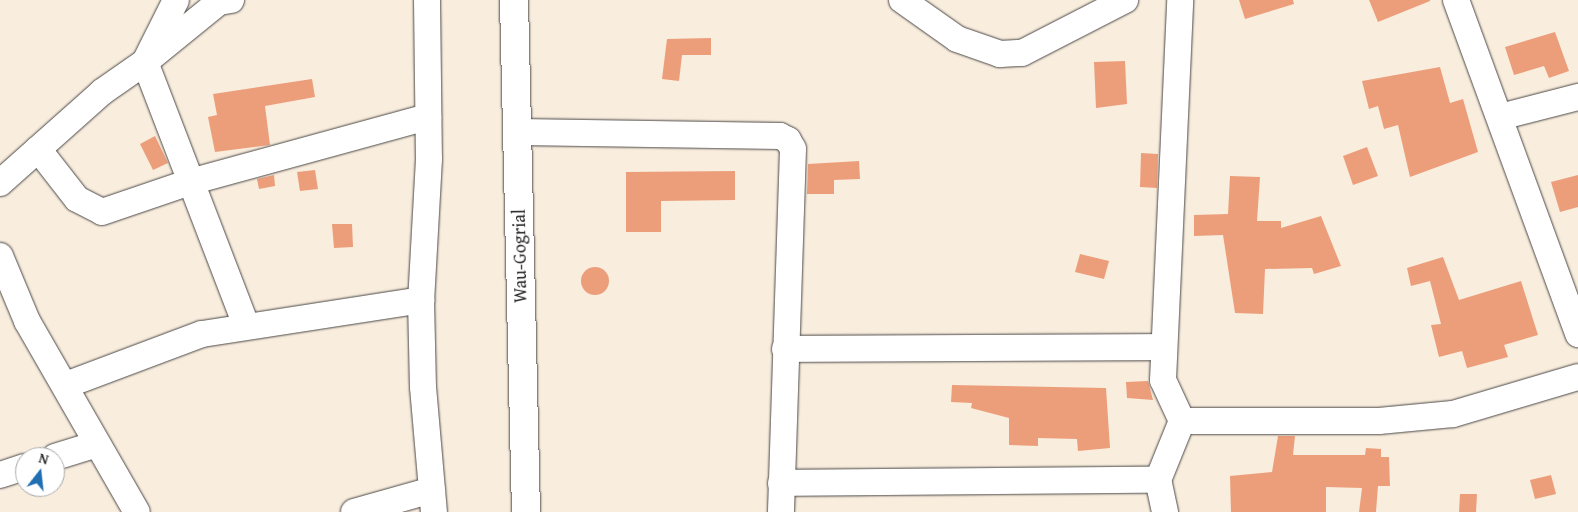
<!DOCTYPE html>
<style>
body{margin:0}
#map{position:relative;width:1578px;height:512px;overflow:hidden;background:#f9edde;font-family:"Gentium Book Plus",serif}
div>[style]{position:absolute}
.building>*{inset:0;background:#ec9e7a}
.round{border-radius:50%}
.roads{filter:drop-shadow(0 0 1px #4a4846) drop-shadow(0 0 1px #4a4846)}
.street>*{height:26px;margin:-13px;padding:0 13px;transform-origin:13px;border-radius:13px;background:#fff}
.primary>*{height:28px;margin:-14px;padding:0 14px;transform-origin:14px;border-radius:14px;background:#fff}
span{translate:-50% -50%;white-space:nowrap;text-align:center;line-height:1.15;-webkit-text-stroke:4.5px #fff;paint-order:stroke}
.street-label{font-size:18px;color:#2b2b2b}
.north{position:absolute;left:15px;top:447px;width:50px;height:50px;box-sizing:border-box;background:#fff;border:1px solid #aaa;border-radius:50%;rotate:16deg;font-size:14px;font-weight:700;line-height:20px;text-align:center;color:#2b2b2b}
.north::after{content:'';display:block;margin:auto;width:18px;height:22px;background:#1f6fb2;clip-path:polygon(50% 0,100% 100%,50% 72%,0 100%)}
</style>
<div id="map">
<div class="building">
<div style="clip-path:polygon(1239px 0,1293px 0,1294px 4px,1245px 19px)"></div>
<div style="clip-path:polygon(1369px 0,1430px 0,1430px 1px,1378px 22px)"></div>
<div style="clip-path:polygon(1555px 32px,1569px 71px,1549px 78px,1544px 66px,1514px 75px,1505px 47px)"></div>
<div style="clip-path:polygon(711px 38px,711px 55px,682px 55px,679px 81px,662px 79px,667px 39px)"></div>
<div style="clip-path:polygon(1125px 61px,1127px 104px,1096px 108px,1094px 62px)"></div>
<div style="clip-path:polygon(1440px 67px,1450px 103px,1463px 99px,1478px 152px,1410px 177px,1398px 125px,1384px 129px,1378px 106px,1369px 109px,1362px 81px)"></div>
<div style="clip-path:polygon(312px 79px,315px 97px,265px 106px,270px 145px,215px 152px,208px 117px,217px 115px,213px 94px)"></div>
<div style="clip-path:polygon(155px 136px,168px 163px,153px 170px,140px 144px)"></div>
<div style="clip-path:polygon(1367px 147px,1378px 176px,1353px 185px,1343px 156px)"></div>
<div style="clip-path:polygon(1141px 153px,1158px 154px,1157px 188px,1140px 187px)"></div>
<div style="clip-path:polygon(859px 161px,860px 179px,834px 180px,834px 194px,807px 194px,808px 164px)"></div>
<div style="clip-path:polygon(315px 170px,318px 189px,300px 191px,297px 172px)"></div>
<div style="clip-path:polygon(735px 171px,735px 200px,661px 201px,661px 232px,626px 232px,626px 172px)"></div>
<div style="clip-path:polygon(274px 175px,275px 186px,259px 189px,257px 179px)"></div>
<div style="clip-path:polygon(1578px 175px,1578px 207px,1560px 212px,1551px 182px)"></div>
<div style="clip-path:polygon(1230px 176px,1260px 177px,1257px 221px,1281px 221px,1281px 228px,1321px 216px,1341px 266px,1314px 274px,1312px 268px,1265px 269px,1263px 314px,1235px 313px,1223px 235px,1194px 236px,1194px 215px,1228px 214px)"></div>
<div style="clip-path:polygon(332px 224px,352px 224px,353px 247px,334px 248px)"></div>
<div style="clip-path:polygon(1080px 254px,1109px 261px,1104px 279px,1075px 272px)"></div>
<div style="clip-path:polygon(1443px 257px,1459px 300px,1521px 281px,1538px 335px,1504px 345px,1508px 357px,1467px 368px,1462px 351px,1439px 357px,1431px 325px,1441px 324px,1430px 281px,1411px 286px,1407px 268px)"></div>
<div class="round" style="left:581px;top:267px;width:28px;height:28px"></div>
<div style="clip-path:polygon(1148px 381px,1153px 400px,1127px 398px,1126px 382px)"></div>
<div style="clip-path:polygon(952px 385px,1106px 388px,1110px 448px,1078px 451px,1077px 439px,1038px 438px,1038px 446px,1009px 445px,1009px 418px,971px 408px,972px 403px,951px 402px)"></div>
<div style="clip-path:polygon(1278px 436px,1295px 436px,1293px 455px,1365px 455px,1366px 448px,1381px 449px,1381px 457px,1389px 457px,1390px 486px,1378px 486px,1376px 512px,1359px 512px,1362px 488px,1326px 487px,1326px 512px,1231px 512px,1230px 476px,1272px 472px)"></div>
<div style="clip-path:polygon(1551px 475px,1556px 494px,1535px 499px,1530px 480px)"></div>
<div style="clip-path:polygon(1460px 494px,1477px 494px,1476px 512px,1459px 512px)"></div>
</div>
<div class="roads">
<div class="street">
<div style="left:231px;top:0;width:12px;rotate:171deg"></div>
<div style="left:219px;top:2px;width:95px;rotate:141deg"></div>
<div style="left:145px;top:62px;width:282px;rotate:69deg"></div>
<div style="left:427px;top:0;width:159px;rotate:89.3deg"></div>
<div style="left:429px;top:159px;width:141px;rotate:93.2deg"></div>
<div style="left:421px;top:300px;width:87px;rotate:88.7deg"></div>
<div style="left:423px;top:387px;width:125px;rotate:85deg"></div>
<div style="left:902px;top:0;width:67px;rotate:35.3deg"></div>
<div style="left:957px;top:39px;width:46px;rotate:19.2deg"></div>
<div style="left:1000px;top:54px;width:22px;rotate:-3deg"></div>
<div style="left:1022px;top:53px;width:116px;rotate:-27.2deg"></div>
<div style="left:1456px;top:0;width:356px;rotate:69.9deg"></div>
<div style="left:1500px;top:117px;width:81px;rotate:-14.4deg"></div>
<div style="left:519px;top:132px;width:261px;rotate:0.9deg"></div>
<div style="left:780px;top:136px;width:9px;rotate:27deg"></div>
<div style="left:788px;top:140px;width:10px;rotate:61deg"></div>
<div style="left:793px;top:149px;width:363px;rotate:91.9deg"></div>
<div style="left:38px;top:149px;width:63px;rotate:52deg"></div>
<div style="left:77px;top:199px;width:28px;rotate:27deg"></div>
<div style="left:102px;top:212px;width:93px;rotate:-18.8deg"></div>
<div style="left:190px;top:182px;width:247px;rotate:-15.3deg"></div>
<div style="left:0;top:183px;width:137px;rotate:-41.7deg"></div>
<div style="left:102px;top:92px;width:52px;rotate:-34.9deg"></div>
<div style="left:145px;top:62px;width:69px;rotate:-63.4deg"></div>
<div style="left:0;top:256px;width:70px;rotate:67.4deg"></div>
<div style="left:27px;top:321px;width:220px;rotate:60.1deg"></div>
<div style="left:785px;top:349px;width:378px;rotate:-0.3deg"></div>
<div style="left:66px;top:385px;width:145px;rotate:-20.6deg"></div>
<div style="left:202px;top:334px;width:222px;rotate:-8.8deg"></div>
<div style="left:1182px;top:421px;width:197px"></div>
<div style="left:1379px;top:421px;width:74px;rotate:-5.4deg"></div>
<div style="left:1453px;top:414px;width:130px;rotate:-16.5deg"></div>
<div style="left:55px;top:457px;width:44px;rotate:-17.2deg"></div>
<div style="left:0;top:475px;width:26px;rotate:-18deg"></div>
<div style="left:781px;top:483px;width:377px;rotate:-0.5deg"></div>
<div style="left:354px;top:512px;width:81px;rotate:-15.8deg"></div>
<div style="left:1165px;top:512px;width:33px;rotate:-102deg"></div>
<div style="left:1158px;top:480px;width:64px;rotate:-67.9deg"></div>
<div style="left:1182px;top:421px;width:45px;rotate:-114.9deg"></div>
<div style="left:1163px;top:380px;width:380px;rotate:-87.4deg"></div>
</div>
<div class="primary">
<div style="left:514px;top:0;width:512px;rotate:88.66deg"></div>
</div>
</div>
<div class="street-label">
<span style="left:520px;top:256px;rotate:-91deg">Wau-Gogrial</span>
</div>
<div class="north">N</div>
</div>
